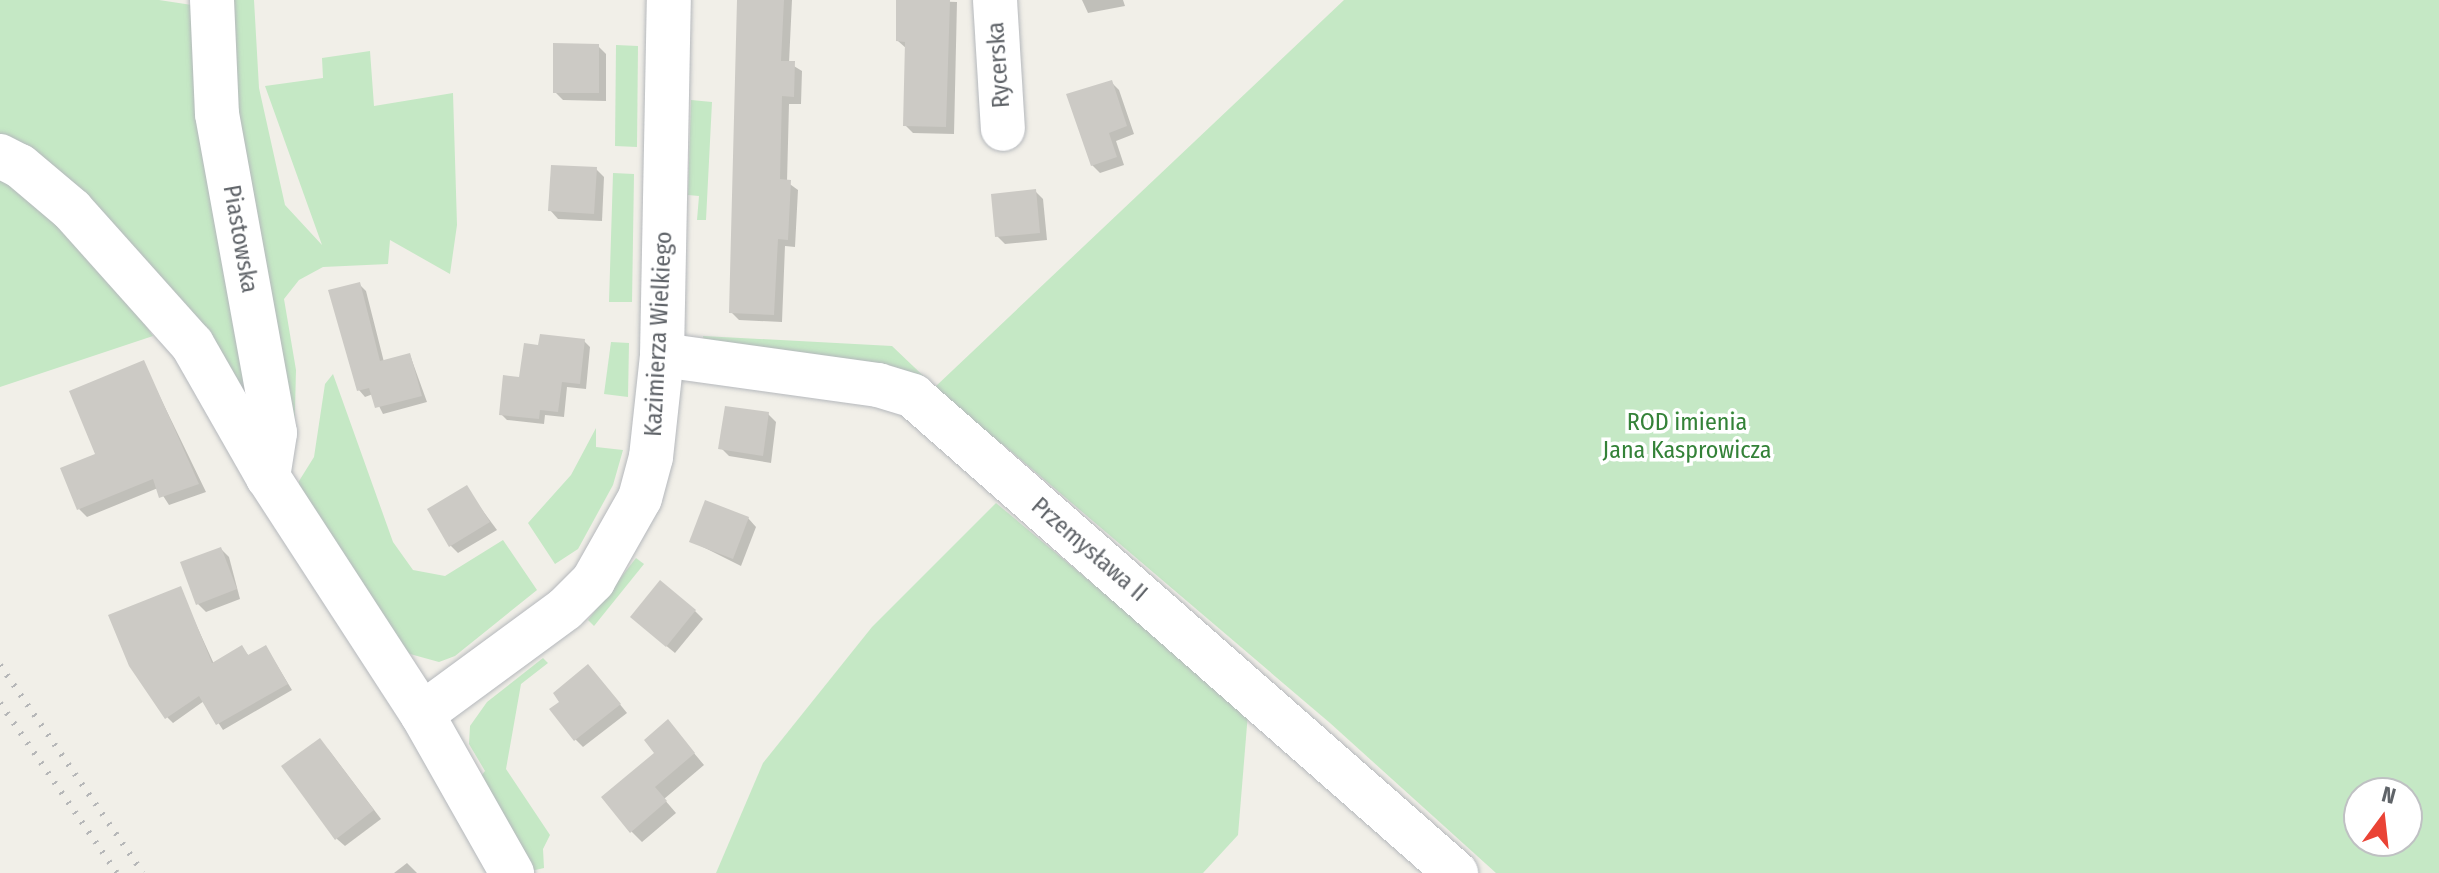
<!DOCTYPE html>
<meta charset="utf-8">
<style>
body{margin:0}
#map{position:relative;width:2439px;height:873px;overflow:hidden;background:#f1efe8;font-family:"Fira Sans Condensed",sans-serif}
div>[style]{position:absolute}
.green>*{inset:0;background:#c5e8c5}
.shadow>*{inset:0;background:#0003}
.building>*{inset:0;background:#cccac5}
.roads{filter:drop-shadow(0 0 2px #b5b8bc) drop-shadow(0 0 2px #b5b8bc)}
.minor>*{height:44px;margin:-22px;padding:0 22px;transform-origin:22px;border-radius:22px;background:#fff}
.rail>*{height:6px;margin-top:-3px;transform-origin:0;background:repeating-linear-gradient(90deg,#b6b7b8 0 2px,transparent 0 12px)}
span{translate:-50% -50%;white-space:nowrap;text-align:center;line-height:1.15;-webkit-text-stroke:7px #fff;paint-order:stroke}
.street-label{font-size:24px;color:#5f6368}
.park-label{font-size:24px;color:#348238}
.north{position:absolute;left:2343px;top:777px;width:80px;height:80px;box-sizing:border-box;background:#fff;border:2px solid #bfc1c3;border-radius:50%;rotate:15deg;font-size:22px;font-weight:700;line-height:32px;text-align:center;color:#5f6368}
.north::after{content:'';display:block;margin:auto;width:28px;height:36px;background:#ea4335;clip-path:polygon(50% 0,100% 100%,50% 72%,0 100%)}
</style>
<div id="map">
<div class="green">
<div style="clip-path:polygon(0 0,159px 0,205px 7px,267px 450px,0 141px)"></div>
<div style="clip-path:polygon(220px 0,254px 0,259px 88px,285px 205px,322px 245px,265px 86px,323px 78px,322px 58px,370px 51px,374px 106px,453px 93px,457px 225px,450px 274px,390px 240px,388px 264px,323px 267px,299px 280px,284px 299px,296px 370px,294px 447px)"></div>
<div style="clip-path:polygon(evenodd,1344px 0,2439px 0,2439px 873px,1496px 873px,1330px 723px,1006px 447px,933px 395px,704px 345px,703px 336px,892px 346px,935px 387px,1344px 0,2359px 793px,2407px 793px,2407px 841px,2359px 841px,2359px 793px)"></div>
<div style="clip-path:polygon(616px 45px,638px 46px,637px 147px,615px 146px)"></div>
<div style="clip-path:polygon(691px 100px,712px 102px,706px 220px,697px 220px,699px 196px,688px 195px)"></div>
<div style="clip-path:polygon(613px 173px,634px 174px,632px 302px,609px 302px)"></div>
<div style="clip-path:polygon(0 176px,92px 249px,153px 336px,0 387px)"></div>
<div style="clip-path:polygon(611px 342px,629px 343px,628px 397px,604px 394px)"></div>
<div style="clip-path:polygon(333px 374px,393px 542px,413px 570px,445px 576px,503px 540px,537px 590px,455px 656px,439px 662px,410px 654px,383px 626px,300px 496px,299px 481px,314px 457px,325px 384px)"></div>
<div style="clip-path:polygon(596px 428px,596px 447px,623px 450px,613px 485px,578px 549px,555px 564px,528px 523px,571px 475px)"></div>
<div style="clip-path:polygon(996px 503px,1248px 713px,1238px 835px,1203px 873px,716px 873px,763px 763px,872px 627px)"></div>
<div style="clip-path:polygon(636px 558px,644px 564px,594px 626px,588px 620px)"></div>
<div style="clip-path:polygon(543px 658px,548px 663px,521px 684px,506px 769px,550px 835px,543px 849px,544px 868px,522px 873px,478px 780px,485px 771px,469px 744px,470px 726px,487px 702px)"></div>
</div>
<div class="shadow">
<div style="clip-path:polygon(739px 0,792px 0,789px 63px,802px 71px,801px 104px,789px 104px,787px 182px,798px 190px,795px 247px,785px 246px,782px 322px,739px 320px,731px 312px)"></div>
<div style="clip-path:polygon(898px 0,957px 2px,954px 134px,913px 133px,905px 125px,907px 49px,898px 41px)"></div>
<div style="clip-path:polygon(1082px 0,1123px 0,1125px 6px,1088px 13px)"></div>
<div style="clip-path:polygon(598px 46px,606px 54px,606px 101px,563px 100px,555px 92px)"></div>
<div style="clip-path:polygon(1111px 82px,1119px 90px,1134px 134px,1116px 141px,1124px 165px,1100px 173px,1092px 165px)"></div>
<div style="clip-path:polygon(596px 169px,604px 177px,602px 221px,558px 219px,550px 210px)"></div>
<div style="clip-path:polygon(1035px 191px,1043px 199px,1047px 240px,1005px 244px,997px 236px)"></div>
<div style="clip-path:polygon(359px 284px,366px 291px,384px 362px,410px 355px,427px 402px,383px 414px,373px 394px,365px 397px,359px 390px)"></div>
<div style="clip-path:polygon(584px 341px,590px 347px,586px 389px,567px 387px,564px 417px,545px 415px,544px 424px,507px 420px,501px 414px,540px 347px)"></div>
<div style="clip-path:polygon(143px 362px,206px 492px,169px 505px,158px 488px,87px 517px,79px 509px,98px 455px)"></div>
<div style="clip-path:polygon(768px 414px,776px 422px,771px 463px,729px 456px,721px 448px)"></div>
<div style="clip-path:polygon(466px 488px,497px 530px,458px 553px,450px 545px)"></div>
<div style="clip-path:polygon(748px 518px,756px 527px,741px 566px,691px 541px)"></div>
<div style="clip-path:polygon(221px 549px,229px 557px,240px 599px,206px 612px,198px 604px)"></div>
<div style="clip-path:polygon(180px 589px,214px 664px,242px 648px,249px 656px,266px 647px,292px 690px,223px 730px,204px 701px,173px 723px,167px 717px)"></div>
<div style="clip-path:polygon(695px 611px,703px 619px,675px 653px,641px 625px)"></div>
<div style="clip-path:polygon(596px 675px,627px 713px,583px 747px,575px 739px)"></div>
<div style="clip-path:polygon(668px 722px,704px 765px,664px 799px,676px 813px,642px 842px,631px 831px)"></div>
<div style="clip-path:polygon(328px 749px,381px 819px,345px 846px,337px 839px)"></div>
<div style="clip-path:polygon(407px 863px,417px 873px,394px 873px)"></div>
</div>
<div class="building">
<div style="clip-path:polygon(737px 0,784px 0,781px 61px,795px 61px,794px 97px,782px 96px,780px 179px,791px 180px,788px 240px,778px 239px,774px 315px,729px 313px)"></div>
<div style="clip-path:polygon(896px 0,950px 0,946px 127px,903px 126px,905px 42px,896px 41px)"></div>
<div style="clip-path:polygon(553px 43px,599px 44px,599px 93px,553px 93px)"></div>
<div style="clip-path:polygon(1112px 80px,1127px 126px,1109px 133px,1117px 157px,1091px 166px,1066px 94px)"></div>
<div style="clip-path:polygon(551px 165px,597px 167px,594px 214px,548px 211px)"></div>
<div style="clip-path:polygon(1036px 189px,1040px 233px,995px 237px,991px 194px)"></div>
<div style="clip-path:polygon(360px 282px,380px 361px,410px 353px,422px 396px,375px 408px,369px 388px,357px 391px,328px 290px)"></div>
<div style="clip-path:polygon(540px 334px,585px 339px,580px 384px,562px 382px,558px 412px,540px 410px,539px 419px,499px 415px,503px 375px,519px 377px,524px 343px,538px 345px)"></div>
<div style="clip-path:polygon(144px 360px,199px 484px,159px 498px,153px 479px,77px 510px,60px 468px,95px 454px,69px 391px)"></div>
<div style="clip-path:polygon(725px 406px,769px 412px,763px 456px,718px 449px)"></div>
<div style="clip-path:polygon(467px 485px,490px 522px,449px 547px,427px 509px)"></div>
<div style="clip-path:polygon(705px 500px,749px 517px,733px 559px,689px 542px)"></div>
<div style="clip-path:polygon(221px 547px,237px 589px,196px 605px,180px 562px)"></div>
<div style="clip-path:polygon(660px 580px,696px 610px,666px 647px,630px 617px)"></div>
<div style="clip-path:polygon(181px 586px,212px 663px,242px 645px,248px 655px,266px 645px,288px 684px,216px 725px,199px 696px,165px 719px,129px 666px,108px 615px)"></div>
<div style="clip-path:polygon(588px 664px,621px 704px,574px 741px,549px 709px,559px 702px,553px 693px)"></div>
<div style="clip-path:polygon(668px 719px,695px 753px,655px 787px,667px 801px,630px 833px,601px 797px,654px 753px,644px 740px)"></div>
<div style="clip-path:polygon(320px 738px,374px 810px,335px 840px,281px 766px)"></div>
</div>
<div class="roads">
<div class="minor">
<div style="left:212px;top:0;width:114px;rotate:87.5deg"></div>
<div style="left:217px;top:114px;width:324px;rotate:79.7deg"></div>
<div style="left:275px;top:433px;width:45px;rotate:99deg"></div>
<div style="left:995px;top:0;width:129px;rotate:86.5deg"></div>
<div style="left:0;top:156px;width:22px;rotate:27deg"></div>
<div style="left:20px;top:166px;width:68px;rotate:40.2deg"></div>
<div style="left:72px;top:210px;width:180px;rotate:48.2deg"></div>
<div style="left:192px;top:344px;width:153px;rotate:60.3deg"></div>
<div style="left:268px;top:477px;width:283px;rotate:57deg"></div>
<div style="left:422px;top:714px;width:183px;rotate:60.5deg"></div>
<div style="left:662px;top:355px;width:218px;rotate:7.9deg"></div>
<div style="left:878px;top:385px;width:37px;rotate:17deg"></div>
<div style="left:913px;top:396px;width:723px;rotate:41.3deg"></div>
<div style="left:422px;top:714px;width:177px;rotate:-36.3deg"></div>
<div style="left:565px;top:609px;width:40px;rotate:-45deg"></div>
<div style="left:593px;top:581px;width:95px;rotate:-60.5deg"></div>
<div style="left:640px;top:498px;width:42px;rotate:-75deg"></div>
<div style="left:651px;top:457px;width:103px;rotate:-83.8deg"></div>
<div style="left:662px;top:355px;width:355px;rotate:-88.9deg"></div>
</div>
</div>
<div class="rail">
<div style="left:0;top:665px;width:252px;rotate:55.5deg"></div>
<div style="left:0;top:703px;width:206px;rotate:55.5deg"></div>
</div>
<div class="street-label">
<span style="left:999px;top:65px;rotate:-94deg">Rycerska</span>
<span style="left:240px;top:239px;rotate:80deg">Piastowska</span>
<span style="left:659px;top:334px;rotate:-87deg">Kazimierza Wielkiego</span>
<span style="left:1089px;top:550px;rotate:41deg">Przemysława II</span>
</div>
<div class="park-label">
<span style="left:1687px;top:437px">ROD imienia<br>Jana Kasprowicza</span>
</div>
<div class="north">N</div>
</div>
